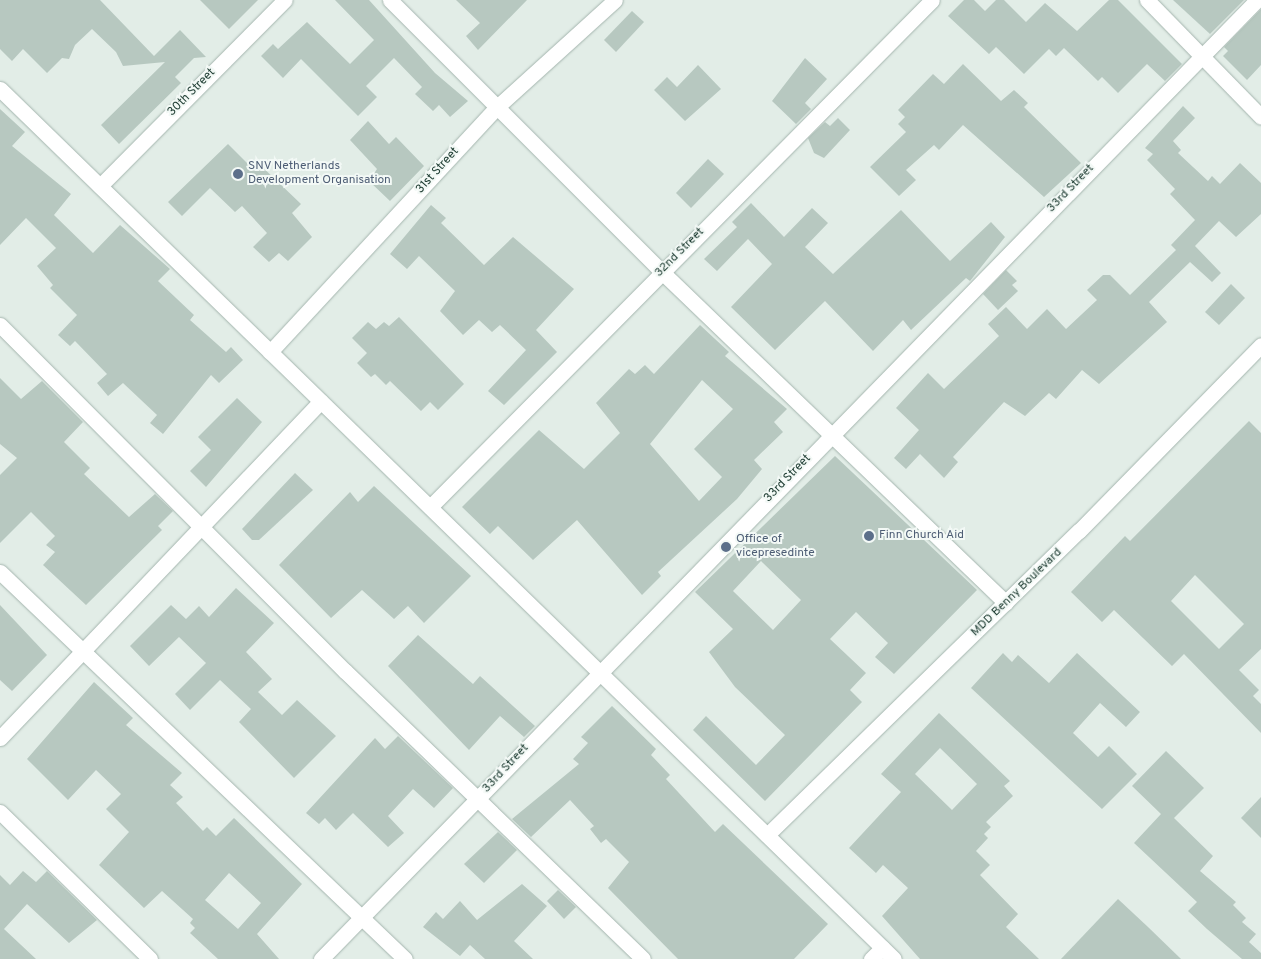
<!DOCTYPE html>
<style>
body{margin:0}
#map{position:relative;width:1261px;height:959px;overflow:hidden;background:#e2ede7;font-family:Overpass,sans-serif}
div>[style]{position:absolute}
.building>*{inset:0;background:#b7c8c0}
.roads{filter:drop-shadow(0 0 1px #a4b5ae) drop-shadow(0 0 1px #a4b5ae)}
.minor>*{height:15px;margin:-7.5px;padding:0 7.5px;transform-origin:7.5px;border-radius:7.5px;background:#fff}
.dots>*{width:14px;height:14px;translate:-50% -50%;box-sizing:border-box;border:2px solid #f3f9f6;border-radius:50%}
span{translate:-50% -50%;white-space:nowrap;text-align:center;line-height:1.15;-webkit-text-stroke:4px #f3f9f6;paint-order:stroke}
.street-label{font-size:12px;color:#213f35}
.service-label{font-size:12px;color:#4e5e75}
.left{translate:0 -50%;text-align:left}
</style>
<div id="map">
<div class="building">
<div style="clip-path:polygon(0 0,100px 0,154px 56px,180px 30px,206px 57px,194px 58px,175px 77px,181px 83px,119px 144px,101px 125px,165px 62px,123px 66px,116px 52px,92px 29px,75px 45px,69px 59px,62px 58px,47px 73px,23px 49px,12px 61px,0 49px)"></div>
<div style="clip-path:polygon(200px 0,258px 0,229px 29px)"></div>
<div style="clip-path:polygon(335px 0,369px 0,435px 73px,468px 101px,450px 117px,439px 105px,433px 111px,415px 94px,422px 87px,394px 58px,366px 86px,377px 97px,358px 116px,301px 59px,283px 78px,261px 56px,273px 44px,278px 49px,307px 22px,350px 64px,374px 40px)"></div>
<div style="clip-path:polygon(456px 0,527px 0,478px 50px,466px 36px,480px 23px)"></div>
<div style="clip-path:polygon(964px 0,974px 0,985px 11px,996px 0,1004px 0,1026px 22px,1045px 3px,1077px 31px,1109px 0,1118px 0,1182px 64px,1165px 81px,1147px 64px,1118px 93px,1102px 77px,1098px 81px,1064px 48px,1056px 56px,1049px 49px,1024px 74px,996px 47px,989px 54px,948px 16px)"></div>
<div style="clip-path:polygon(1173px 0,1244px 0,1210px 34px)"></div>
<div style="clip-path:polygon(1261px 9px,1261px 65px,1247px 80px,1223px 56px,1228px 51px,1224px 47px)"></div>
<div style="clip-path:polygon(632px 11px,644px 22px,616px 52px,604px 40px)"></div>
<div style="clip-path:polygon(805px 58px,827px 79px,805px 103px,811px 109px,796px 124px,772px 101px)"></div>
<div style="clip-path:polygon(963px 64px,1001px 101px,1014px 90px,1028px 103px,1024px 107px,1081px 163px,1044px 197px,963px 125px,939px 150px,934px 145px,906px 170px,916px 180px,899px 196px,870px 167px,906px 132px,898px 124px,905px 117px,898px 110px,933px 74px,944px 84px)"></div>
<div style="clip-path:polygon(698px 65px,721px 89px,685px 121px,654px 90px,667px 77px,677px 87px)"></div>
<div style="clip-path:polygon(1183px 106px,1195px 118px,1173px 141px,1181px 150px,1178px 153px,1208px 181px,1212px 176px,1220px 184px,1240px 163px,1261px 183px,1261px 214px,1236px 237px,1219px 221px,1195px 246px,1221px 273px,1212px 282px,1190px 262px,1149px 302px,1167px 322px,1099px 384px,1082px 370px,1056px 399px,1049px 393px,1025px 416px,1004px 402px,953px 457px,958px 462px,944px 478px,920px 454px,906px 469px,894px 458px,919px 430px,896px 408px,928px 373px,944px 389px,999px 336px,988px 324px,1006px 307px,1027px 329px,1047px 309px,1066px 329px,1097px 300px,1087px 290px,1103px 275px,1110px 275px,1130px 295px,1176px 250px,1171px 245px,1195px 220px,1170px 194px,1175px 189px,1147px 160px,1153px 154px,1145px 148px)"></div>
<div style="clip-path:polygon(0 109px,25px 132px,12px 146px,71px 194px,54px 215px,93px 253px,120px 225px,170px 269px,158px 281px,194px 315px,190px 320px,226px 352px,231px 347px,243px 360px,219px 383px,211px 375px,163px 434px,150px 423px,157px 415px,123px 383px,108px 396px,97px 383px,107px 374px,75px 341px,70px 346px,58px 335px,77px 315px,50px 288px,53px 285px,37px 266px,56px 248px,26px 218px,0 245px)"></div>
<div style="clip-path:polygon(838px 118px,850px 130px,824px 158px,814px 153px,808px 138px,825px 122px,830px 126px)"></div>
<div style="clip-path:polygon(368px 121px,389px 144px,396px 137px,424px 166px,390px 201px,369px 181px,377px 169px,350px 140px)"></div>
<div style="clip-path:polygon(228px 144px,248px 164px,254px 159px,301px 204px,292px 213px,312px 237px,288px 261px,279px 253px,269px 262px,253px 247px,267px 233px,242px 206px,235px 212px,210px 188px,182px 216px,168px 202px)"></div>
<div style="clip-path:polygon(708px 159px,724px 174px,691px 208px,676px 193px)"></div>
<div style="clip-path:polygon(751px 203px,784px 237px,812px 208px,828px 223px,805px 247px,833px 274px,901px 210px,950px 261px,991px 222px,1005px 237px,970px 281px,966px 278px,911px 330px,903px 320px,873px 351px,825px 301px,775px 350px,731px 307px,772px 264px,748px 239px,717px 271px,704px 259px,737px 227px,732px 222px)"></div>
<div style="clip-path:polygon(431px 205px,446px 218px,441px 223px,484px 265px,513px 237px,574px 289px,536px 330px,557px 352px,504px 405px,488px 391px,526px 350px,500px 325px,492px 332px,479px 320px,463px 335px,440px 311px,455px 291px,419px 256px,407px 269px,390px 254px)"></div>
<div style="clip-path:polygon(1006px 270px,1017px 281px,1012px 285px,1018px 291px,998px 310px,983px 294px)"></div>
<div style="clip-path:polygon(1231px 284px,1245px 298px,1219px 325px,1205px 312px)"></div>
<div style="clip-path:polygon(399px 317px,464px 384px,438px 410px,430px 402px,421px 411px,390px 381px,386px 385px,375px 374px,371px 377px,357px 363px,367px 353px,352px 338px,368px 322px,376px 329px,384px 322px,389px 326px)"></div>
<div style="clip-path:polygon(evenodd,700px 325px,729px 352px,725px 356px,787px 409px,774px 422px,783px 432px,754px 460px,762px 469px,737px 499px,658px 572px,661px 576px,642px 595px,577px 520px,533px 560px,498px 526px,490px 534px,462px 507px,539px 430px,584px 469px,620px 433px,596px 403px,629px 369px,635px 374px,645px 365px,654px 374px,700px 325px,702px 380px,733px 409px,694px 449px,722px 477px,699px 501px,650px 444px,702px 380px)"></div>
<div style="clip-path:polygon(0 378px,21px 399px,42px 381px,83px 422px,64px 442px,90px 468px,84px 474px,129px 517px,155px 494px,173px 511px,158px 526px,162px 530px,86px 605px,43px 565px,55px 552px,46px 545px,55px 536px,31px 512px,0 543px,0 475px,17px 458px,0 444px)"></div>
<div style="clip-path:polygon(237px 398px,262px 422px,206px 487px,190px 471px,211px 450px,198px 437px)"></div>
<div style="clip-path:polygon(evenodd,1249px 421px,1261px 433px,1261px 649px,1239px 670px,1259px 690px,1253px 696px,1261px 704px,1261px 733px,1184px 654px,1172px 666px,1114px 610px,1102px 622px,1071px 592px,1125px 536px,1130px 541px,1249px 421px,1195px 575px,1244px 624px,1219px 649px,1171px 601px,1195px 575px)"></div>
<div style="clip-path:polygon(evenodd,835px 456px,977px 590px,894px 674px,875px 657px,888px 643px,856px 612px,830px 639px,866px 673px,850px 690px,862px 702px,765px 801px,693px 730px,706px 716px,756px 765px,785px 735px,735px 687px,709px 652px,733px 629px,695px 592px,835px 456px,761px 561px,801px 600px,773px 630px,733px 591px,761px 561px)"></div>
<div style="clip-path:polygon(295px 473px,313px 490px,259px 540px,252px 540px,242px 529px)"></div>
<div style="clip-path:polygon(374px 486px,471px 576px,424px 623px,408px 606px,394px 619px,362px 590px,331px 618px,279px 565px,350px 492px,358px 502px)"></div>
<div style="clip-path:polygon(236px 588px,274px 623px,246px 652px,272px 679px,258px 692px,282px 715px,297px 700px,336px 736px,294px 778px,239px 722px,251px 709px,220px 680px,190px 710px,175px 694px,206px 663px,179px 637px,149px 666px,130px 646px,171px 605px,186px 619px,199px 606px,209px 617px)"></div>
<div style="clip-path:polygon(0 605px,47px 655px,12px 691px,0 680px)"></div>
<div style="clip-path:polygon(418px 635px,473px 684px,480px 676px,535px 726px,524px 737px,500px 716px,469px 750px,388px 666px)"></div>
<div style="clip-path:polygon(1003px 653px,1012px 662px,1018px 655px,1049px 683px,1077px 653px,1140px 712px,1126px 727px,1100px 703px,1073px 733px,1098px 757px,1109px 746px,1137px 774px,1102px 809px,971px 688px)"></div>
<div style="clip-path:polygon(evenodd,94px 682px,133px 718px,126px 725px,182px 773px,170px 785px,183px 797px,176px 803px,203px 831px,207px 827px,216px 836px,234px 818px,302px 884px,257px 934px,279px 959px,218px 959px,190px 933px,195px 928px,190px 923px,193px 919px,162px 891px,144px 908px,99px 865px,129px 832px,106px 809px,121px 794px,96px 770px,68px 800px,27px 759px,94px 682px,229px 873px,261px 903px,238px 929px,205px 900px,229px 873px)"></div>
<div style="clip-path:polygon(612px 706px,656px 749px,651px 755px,670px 775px,666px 779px,715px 832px,723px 824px,828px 924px,794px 959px,678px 959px,608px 888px,629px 862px,606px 839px,601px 843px,590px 829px,594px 826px,570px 800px,531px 837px,512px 819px,579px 764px,573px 759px,588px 743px,581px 737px)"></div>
<div style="clip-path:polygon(evenodd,939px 713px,1010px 781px,1004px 786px,1013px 796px,986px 822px,991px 827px,984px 834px,988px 838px,976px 851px,990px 865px,980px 875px,1018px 914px,1006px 927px,1039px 959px,920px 959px,882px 916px,908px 888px,883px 865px,876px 873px,849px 848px,901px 792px,881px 774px,939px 713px,940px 748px,977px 784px,952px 810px,915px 774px,940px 748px)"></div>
<div style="clip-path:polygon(398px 736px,453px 788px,434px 808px,413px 789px,388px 816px,404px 833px,388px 847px,353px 813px,336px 830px,325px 818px,319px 824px,306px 813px,375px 738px,385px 749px)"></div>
<div style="clip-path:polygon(1166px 751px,1204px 788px,1174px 818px,1213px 856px,1200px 871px,1236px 902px,1233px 905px,1246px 918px,1242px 922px,1256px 934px,1249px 942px,1261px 953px,1261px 959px,1242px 959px,1207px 929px,1188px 911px,1197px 902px,1134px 843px,1161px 814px,1132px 786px)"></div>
<div style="clip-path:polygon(1261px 797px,1261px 838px,1241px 818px)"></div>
<div style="clip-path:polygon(498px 832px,517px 850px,484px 883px,464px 864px)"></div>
<div style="clip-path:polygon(23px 871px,36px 882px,47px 871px,97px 920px,69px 943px,27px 904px,4px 929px,36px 959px,0 959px,0 875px,10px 885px)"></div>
<div style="clip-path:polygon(522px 884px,547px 906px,514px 941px,533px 959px,485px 959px,470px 945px,460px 956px,423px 927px,436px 912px,443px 919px,460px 901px,477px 920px)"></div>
<div style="clip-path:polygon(558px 890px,576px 907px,564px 919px,547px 901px)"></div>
<div style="clip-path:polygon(1118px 899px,1148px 927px,1181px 959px,1061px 959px)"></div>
</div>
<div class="roads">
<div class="minor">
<div style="left:390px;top:0;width:385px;rotate:45deg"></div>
<div style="left:662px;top:272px;width:477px;rotate:43.9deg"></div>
<div style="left:1147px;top:0;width:163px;rotate:45.7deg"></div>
<div style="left:0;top:89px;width:1247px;rotate:44.22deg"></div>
<div style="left:100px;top:186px;width:262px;rotate:-45.2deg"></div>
<div style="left:0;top:325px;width:489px;rotate:45.1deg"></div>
<div style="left:345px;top:671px;width:414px;rotate:44deg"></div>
<div style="left:270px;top:352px;width:334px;rotate:-47.2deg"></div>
<div style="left:497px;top:107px;width:159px;rotate:-42.2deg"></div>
<div style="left:430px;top:507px;width:713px;rotate:-45.28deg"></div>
<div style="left:0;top:572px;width:560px;rotate:43.7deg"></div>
<div style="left:0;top:738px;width:465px;rotate:-46.4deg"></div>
<div style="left:0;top:812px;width:210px;rotate:44.4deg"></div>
<div style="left:767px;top:835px;width:436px;rotate:-44.3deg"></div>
<div style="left:1079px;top:531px;width:260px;rotate:-45.6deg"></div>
<div style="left:321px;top:959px;width:1340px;rotate:-45.7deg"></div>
<div style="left:871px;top:959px;width:16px;rotate:-45deg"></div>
</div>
</div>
<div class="dots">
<div style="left:238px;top:174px;background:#5c6f8a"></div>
<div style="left:869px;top:536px;background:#5c6f8a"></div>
<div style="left:726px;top:547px;background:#5c6f8a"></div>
</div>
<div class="street-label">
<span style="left:192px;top:93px;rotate:-45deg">30th Street</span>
<span style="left:438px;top:171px;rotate:-48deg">31st Street</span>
<span style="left:1071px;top:189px;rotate:-46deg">33rd Street</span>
<span style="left:680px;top:253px;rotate:-45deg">32nd Street</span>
<span style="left:788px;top:479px;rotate:-46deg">33rd Street</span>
<span style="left:1017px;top:593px;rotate:-44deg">MDD Benny Boulevard</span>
<span style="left:506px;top:769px;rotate:-47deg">33rd Street</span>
</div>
<div class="service-label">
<span class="left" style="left:248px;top:174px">SNV Netherlands<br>Development Organisation</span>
<span class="left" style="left:879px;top:536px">Finn Church Aid</span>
<span class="left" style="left:736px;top:547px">Office of<br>vicepresedinte</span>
</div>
</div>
